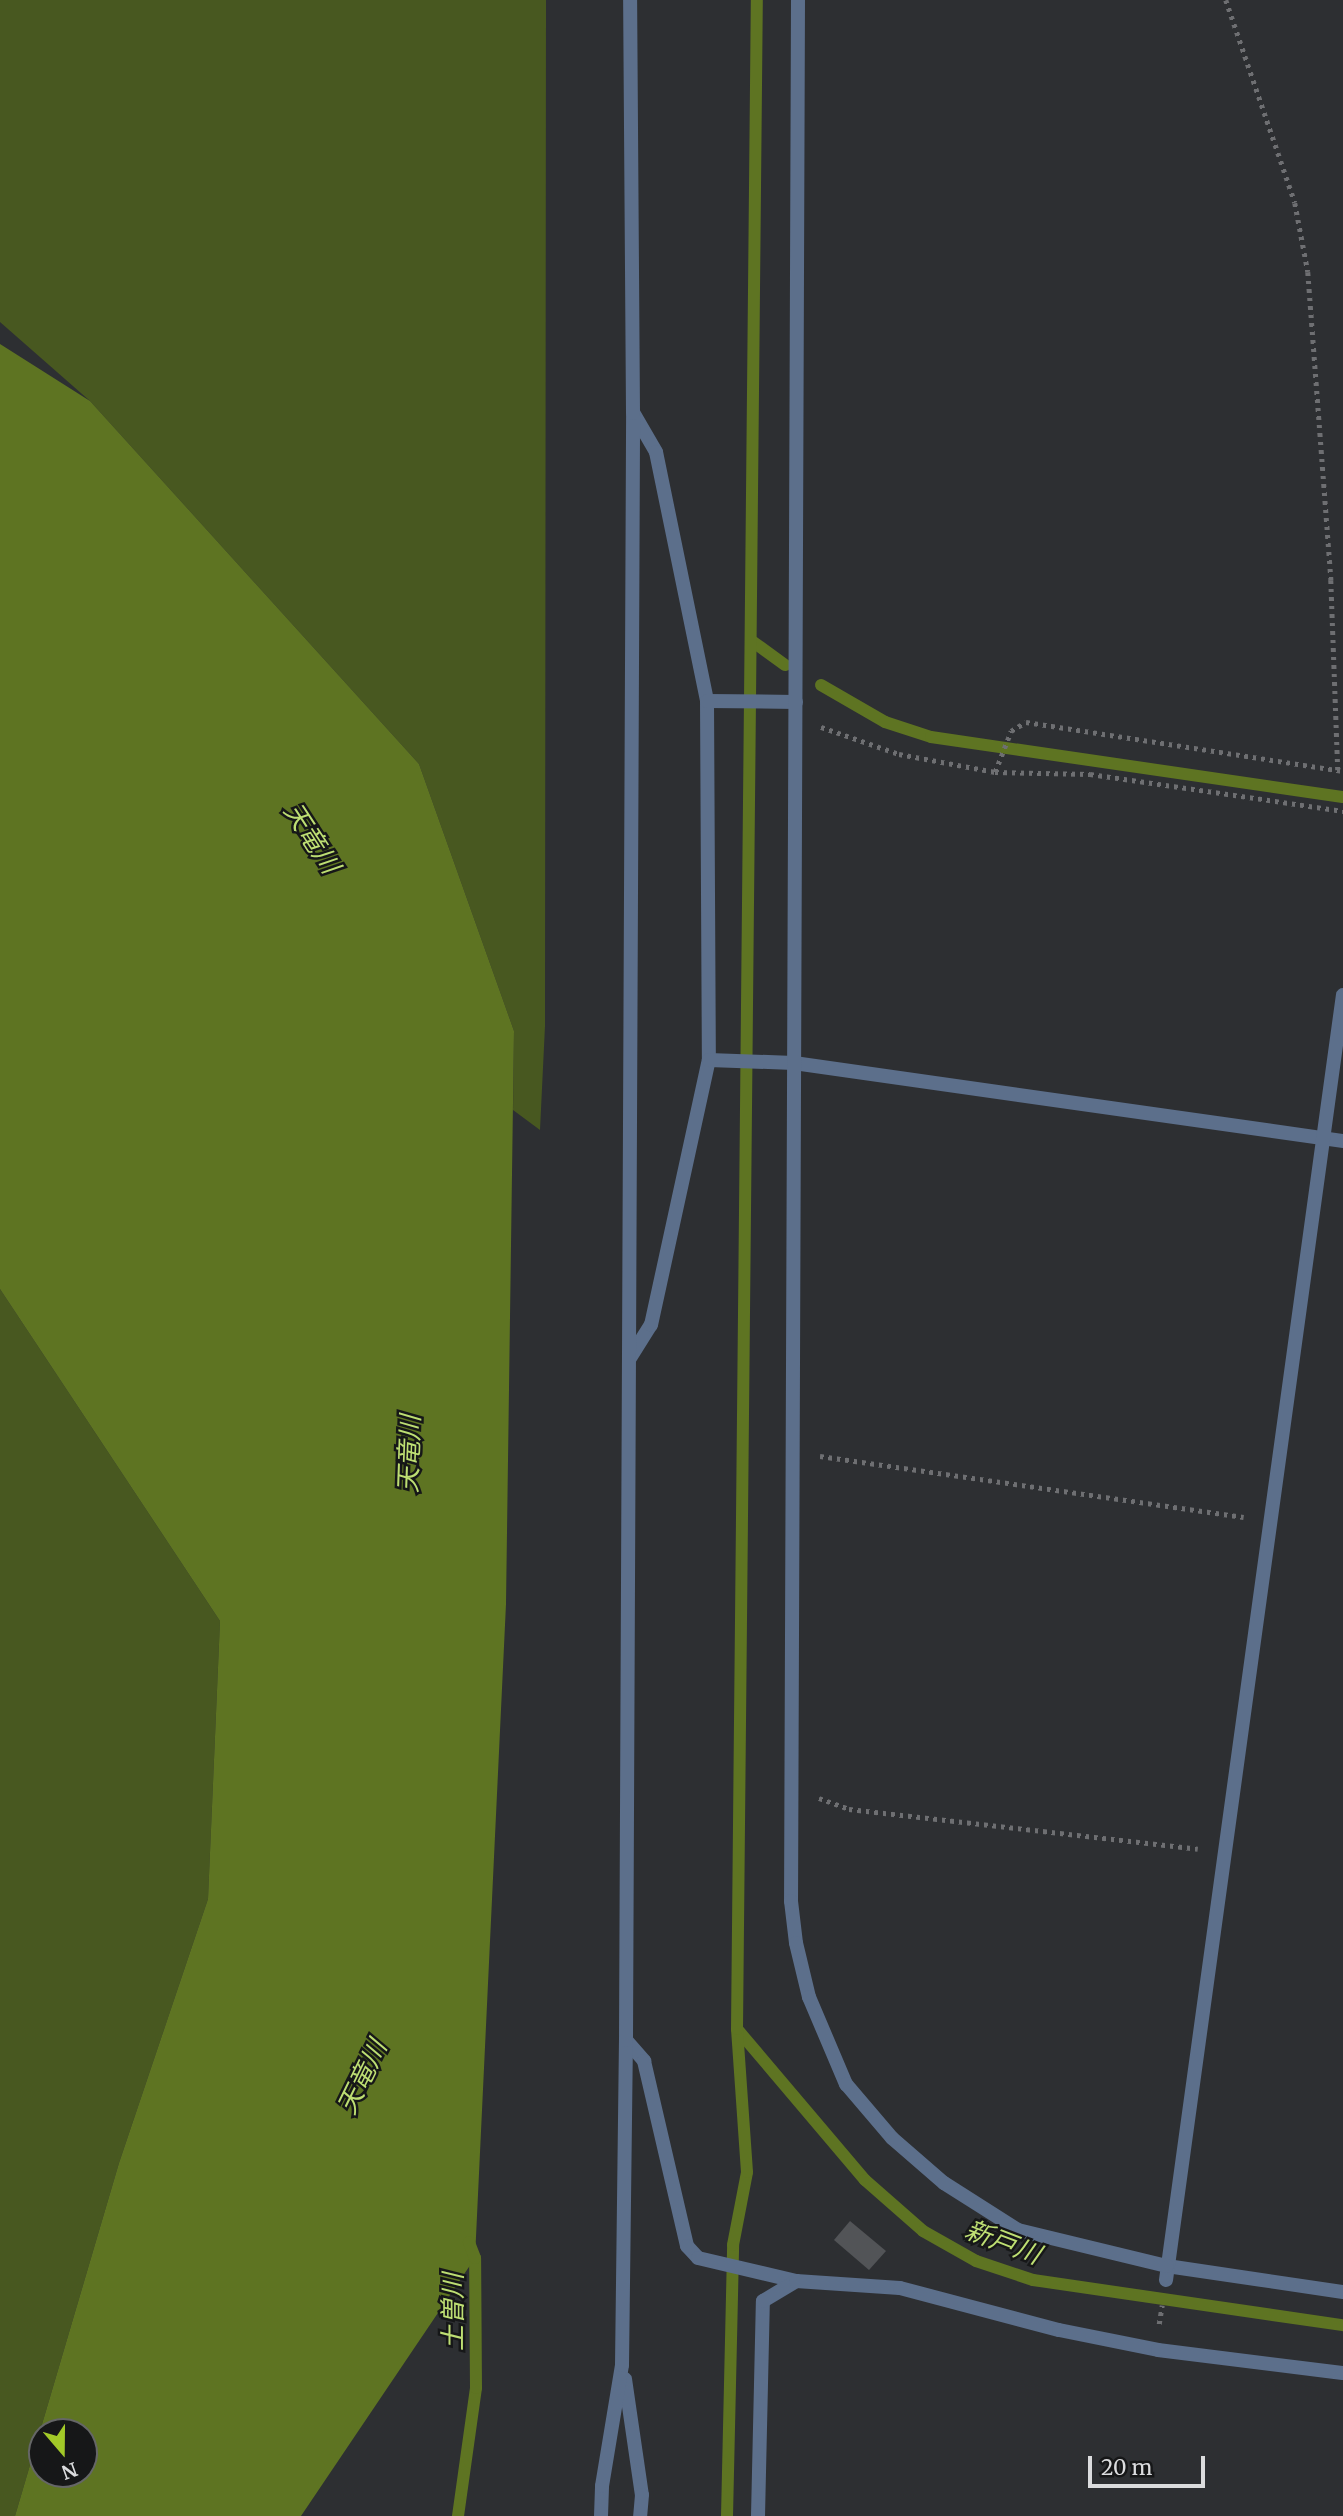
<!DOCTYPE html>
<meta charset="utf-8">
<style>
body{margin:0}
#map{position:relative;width:1343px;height:2516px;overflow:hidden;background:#2d2f32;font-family:Merriweather,"Noto Sans JP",serif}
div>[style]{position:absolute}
.green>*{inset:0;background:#485820}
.water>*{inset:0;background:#5e7422}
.stream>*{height:12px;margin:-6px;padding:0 6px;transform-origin:6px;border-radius:6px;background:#5e7422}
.building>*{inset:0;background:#525457}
.path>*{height:4.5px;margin-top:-2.25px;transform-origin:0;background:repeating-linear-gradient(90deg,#6e6f72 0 3.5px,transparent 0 8.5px)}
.lane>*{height:14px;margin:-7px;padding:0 7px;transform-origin:7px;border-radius:7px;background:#5c6f8b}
.street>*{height:14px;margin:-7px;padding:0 7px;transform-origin:7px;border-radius:7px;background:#5c6f8b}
span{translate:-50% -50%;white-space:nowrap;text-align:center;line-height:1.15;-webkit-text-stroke:5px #161718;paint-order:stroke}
.water-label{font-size:26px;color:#bedf73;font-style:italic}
.north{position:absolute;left:28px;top:2418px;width:70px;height:70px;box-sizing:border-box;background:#161718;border:2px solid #656667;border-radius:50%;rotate:160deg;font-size:19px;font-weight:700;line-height:28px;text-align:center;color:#dbdcde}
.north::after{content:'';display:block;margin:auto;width:24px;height:32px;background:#a2c928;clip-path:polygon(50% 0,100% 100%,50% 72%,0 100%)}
.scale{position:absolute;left:1088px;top:2456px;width:117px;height:32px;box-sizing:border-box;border:4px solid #dbdcde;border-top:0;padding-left:9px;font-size:21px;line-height:24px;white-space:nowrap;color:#dbdcde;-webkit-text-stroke:5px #161718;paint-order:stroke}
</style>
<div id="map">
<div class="green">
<div style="clip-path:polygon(0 0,546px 0,545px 1026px,540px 1130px,513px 1110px,514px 1031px,419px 764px,90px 401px,0 322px)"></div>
<div style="clip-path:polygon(0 1289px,220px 1621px,208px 1899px,119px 2163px,15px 2516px,0 2516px)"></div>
</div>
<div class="water">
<div style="clip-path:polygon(evenodd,0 344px,90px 401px,419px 764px,514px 1031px,506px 1604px,475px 2258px,301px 2516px,15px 2516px,119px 2163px,208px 1899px,220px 1621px,0 1289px,0 344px,84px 2432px,84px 2474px,42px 2474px,42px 2432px,84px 2432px)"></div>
</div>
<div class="stream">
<div style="left:752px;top:641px;width:41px;rotate:36deg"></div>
<div style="left:821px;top:685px;width:74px;rotate:30deg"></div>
<div style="left:885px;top:722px;width:48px;rotate:18.1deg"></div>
<div style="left:931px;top:737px;width:416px;rotate:8.3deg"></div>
<div style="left:737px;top:2029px;width:198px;rotate:49.7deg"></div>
<div style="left:865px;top:2180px;width:77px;rotate:41.3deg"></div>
<div style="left:923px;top:2231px;width:61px;rotate:29.5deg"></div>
<div style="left:976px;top:2261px;width:60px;rotate:18.4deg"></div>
<div style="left:1033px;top:2280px;width:313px;rotate:8.3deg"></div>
<div style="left:458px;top:2516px;width:129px;rotate:-82deg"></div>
<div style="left:476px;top:2388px;width:130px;rotate:-90.4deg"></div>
<div style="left:475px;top:2258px;width:17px;rotate:-111deg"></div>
<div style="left:727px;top:2516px;width:271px;rotate:-88.7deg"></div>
<div style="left:733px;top:2245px;width:74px;rotate:-79.1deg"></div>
<div style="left:747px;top:2172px;width:143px;rotate:-94deg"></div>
<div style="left:737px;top:2029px;width:2029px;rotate:-89.44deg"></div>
</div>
<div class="building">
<div style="clip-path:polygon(850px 2221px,886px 2251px,869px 2270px,834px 2240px)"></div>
</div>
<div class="path">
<div style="left:1226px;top:0;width:214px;rotate:71.2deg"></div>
<div style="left:1295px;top:203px;width:70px;rotate:79.3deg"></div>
<div style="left:1308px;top:272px;width:309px;rotate:85.7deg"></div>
<div style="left:1331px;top:580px;width:190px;rotate:87.9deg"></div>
<div style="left:821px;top:727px;width:83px;rotate:19.1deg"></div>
<div style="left:899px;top:754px;width:98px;rotate:10.6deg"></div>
<div style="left:995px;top:772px;width:95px;rotate:1.2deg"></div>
<div style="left:1090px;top:774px;width:256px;rotate:8.3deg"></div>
<div style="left:995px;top:772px;width:44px;rotate:-68.7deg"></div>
<div style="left:1011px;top:731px;width:17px;rotate:-31deg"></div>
<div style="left:1026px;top:722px;width:321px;rotate:8.8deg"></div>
<div style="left:820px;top:1456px;width:428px;rotate:8.2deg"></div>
<div style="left:819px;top:1798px;width:32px;rotate:20deg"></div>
<div style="left:849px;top:1809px;width:351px;rotate:6.5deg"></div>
<div style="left:1159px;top:2324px;width:19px;rotate:-81deg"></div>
</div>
<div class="lane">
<div style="left:634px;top:414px;width:44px;rotate:59.9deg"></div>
<div style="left:656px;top:452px;width:254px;rotate:78.4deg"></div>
<div style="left:707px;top:701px;width:359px;rotate:89.7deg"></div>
<div style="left:707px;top:701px;width:89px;rotate:0.6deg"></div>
<div style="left:630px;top:1358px;width:39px;rotate:-58deg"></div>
<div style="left:651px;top:1325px;width:271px;rotate:-77.7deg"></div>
<div style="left:709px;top:1060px;width:85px;rotate:2deg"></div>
<div style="left:794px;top:1063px;width:555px;rotate:8.09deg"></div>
<div style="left:626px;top:2040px;width:28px;rotate:49deg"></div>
<div style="left:644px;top:2061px;width:190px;rotate:76.9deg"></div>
<div style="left:687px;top:2246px;width:16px;rotate:47deg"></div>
<div style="left:698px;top:2258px;width:101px;rotate:13.2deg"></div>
<div style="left:1167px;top:2266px;width:178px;rotate:8.4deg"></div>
<div style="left:1166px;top:2280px;width:1297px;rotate:-82.16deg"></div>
<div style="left:625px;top:2379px;width:117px;rotate:81.7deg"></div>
<div style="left:642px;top:2495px;width:21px;rotate:95deg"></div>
<div style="left:601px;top:2516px;width:30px;rotate:-88deg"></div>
<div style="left:602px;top:2486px;width:123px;rotate:-80.6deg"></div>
<div style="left:622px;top:2365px;width:325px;rotate:-89.3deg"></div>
<div style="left:626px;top:2040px;width:1627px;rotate:-89.75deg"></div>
<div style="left:633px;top:413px;width:413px;rotate:-90.4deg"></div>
<div style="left:758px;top:2516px;width:215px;rotate:-88.7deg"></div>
<div style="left:763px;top:2301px;width:39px;rotate:-31deg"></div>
</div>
<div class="street">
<div style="left:798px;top:0;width:1901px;rotate:90.21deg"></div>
<div style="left:791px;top:1901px;width:42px;rotate:83.2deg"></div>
<div style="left:796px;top:1943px;width:56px;rotate:76.5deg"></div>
<div style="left:809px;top:1997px;width:95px;rotate:67deg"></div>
<div style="left:846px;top:2084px;width:71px;rotate:49.6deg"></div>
<div style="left:892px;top:2138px;width:69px;rotate:40.9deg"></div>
<div style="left:944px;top:2183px;width:88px;rotate:32.4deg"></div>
<div style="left:1018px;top:2230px;width:153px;rotate:13.6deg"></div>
<div style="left:796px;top:2281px;width:104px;rotate:3.9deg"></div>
<div style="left:900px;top:2288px;width:164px;rotate:14.8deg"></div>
<div style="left:1059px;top:2330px;width:101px;rotate:11.4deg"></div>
<div style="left:1158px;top:2350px;width:186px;rotate:7.1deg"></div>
</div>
<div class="water-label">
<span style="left:312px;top:838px;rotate:57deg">天竜川</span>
<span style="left:409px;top:1454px;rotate:-88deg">天竜川</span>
<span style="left:362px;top:2077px;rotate:-64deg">天竜川</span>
<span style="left:1003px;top:2242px;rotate:21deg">新戸川</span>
<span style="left:453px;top:2312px;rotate:-90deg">土曽川</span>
</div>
<div class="north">N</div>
<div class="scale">20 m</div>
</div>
